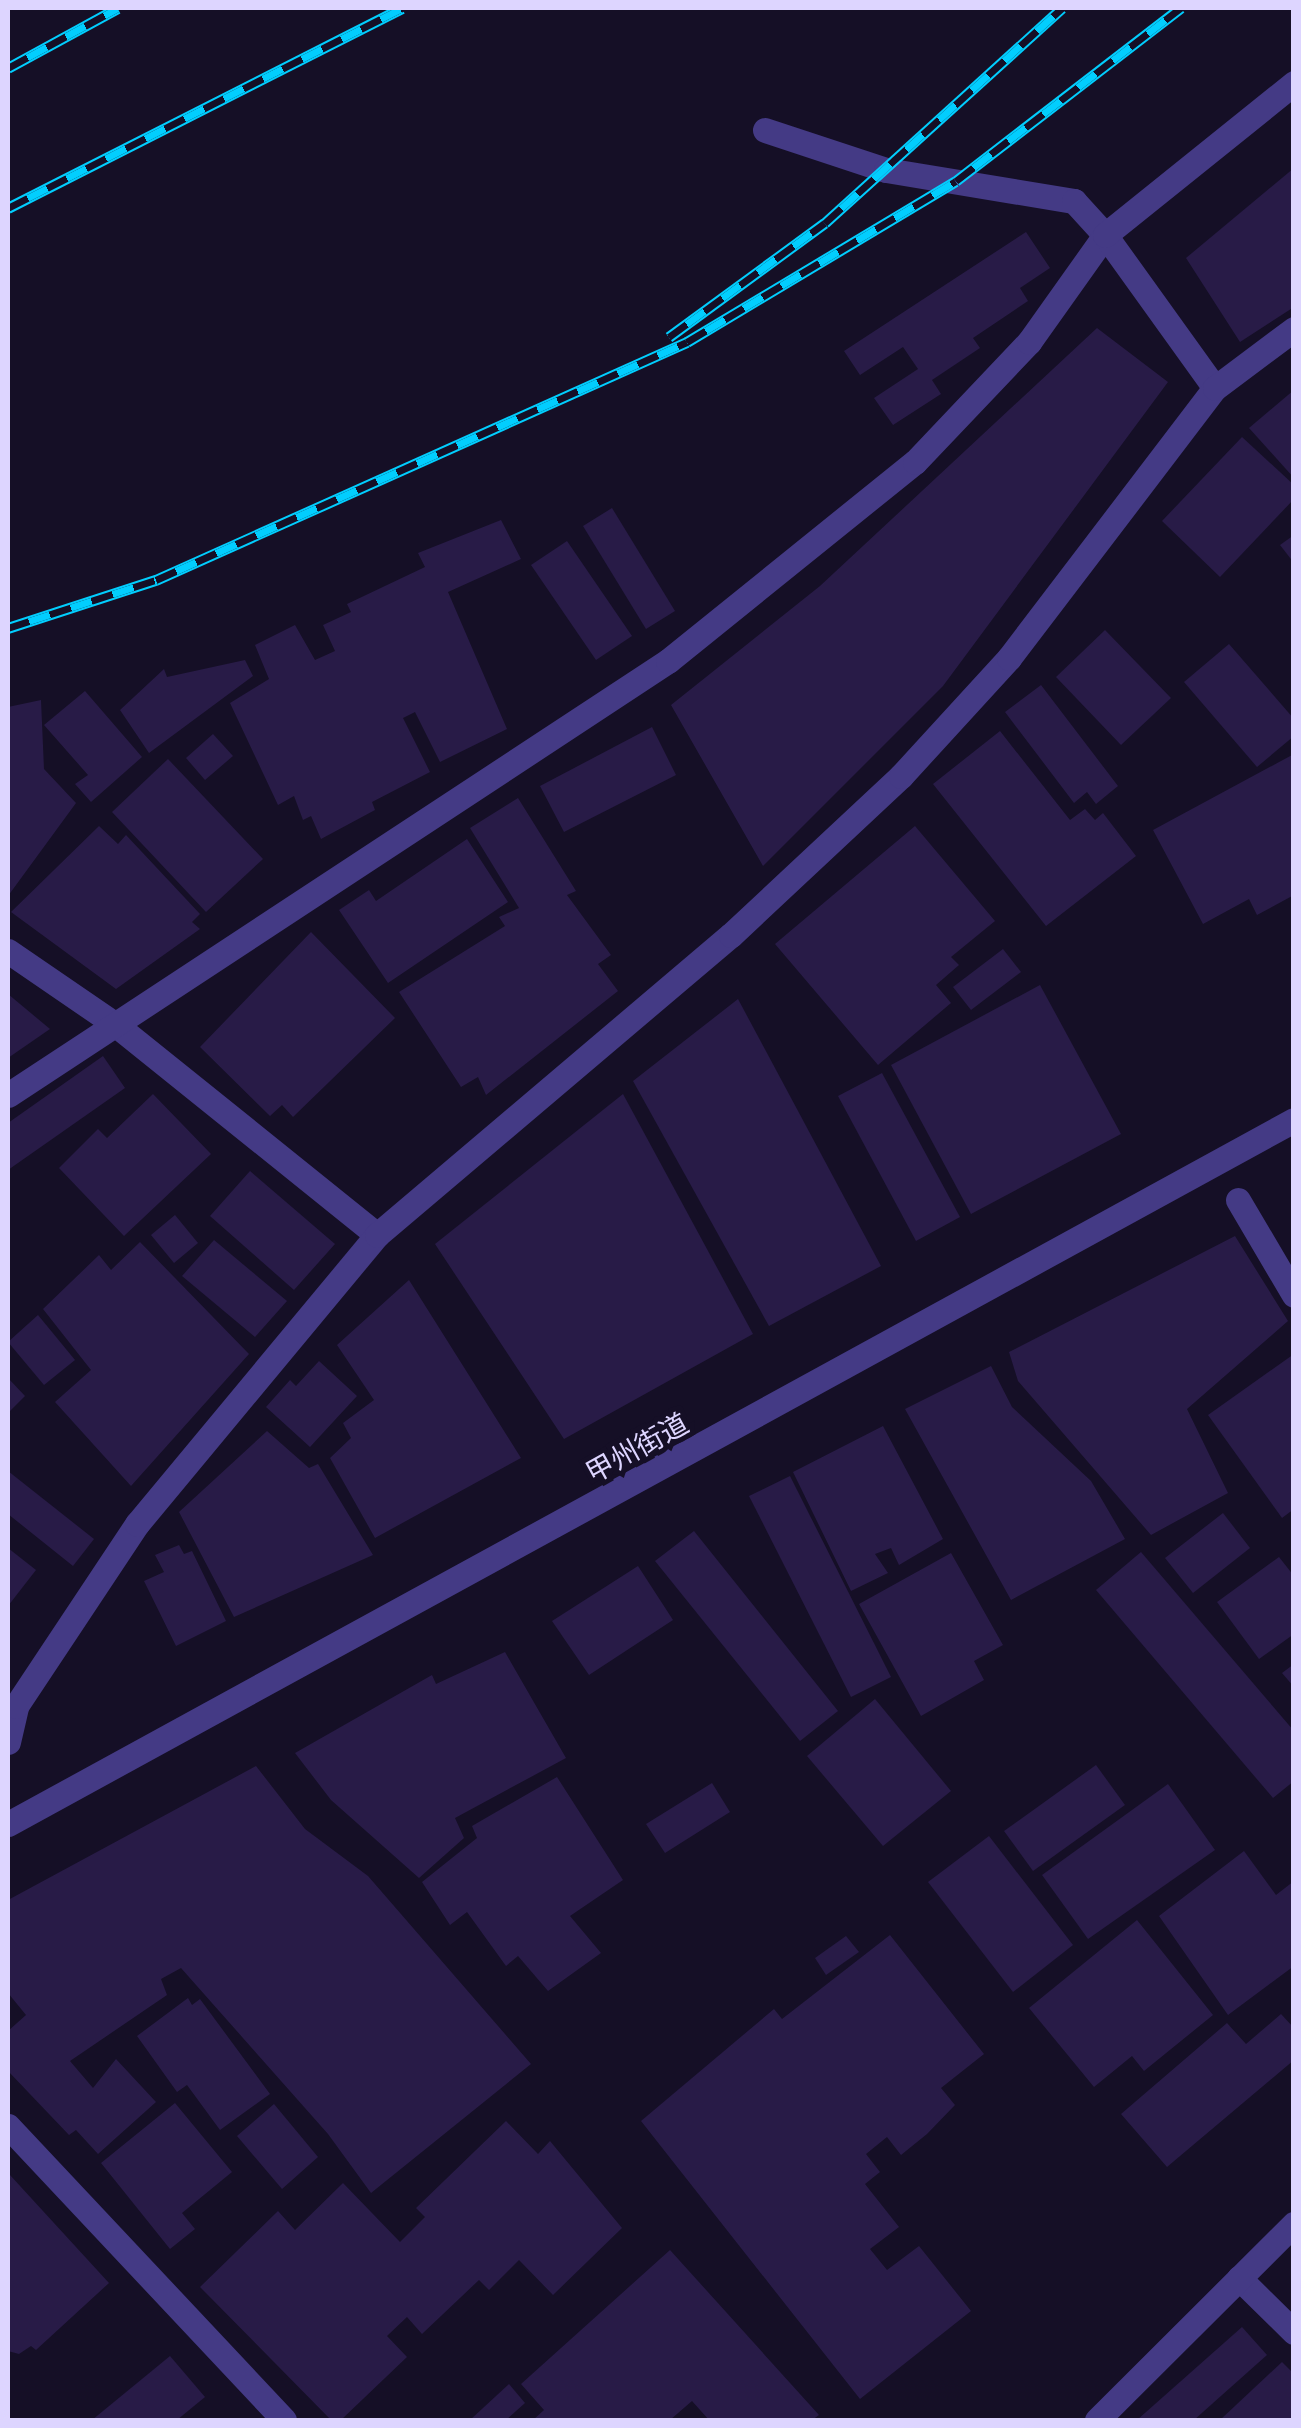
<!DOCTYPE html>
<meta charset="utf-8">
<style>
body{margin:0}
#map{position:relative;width:1301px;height:2428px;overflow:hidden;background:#150f26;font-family:Mulish,"Noto Sans JP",sans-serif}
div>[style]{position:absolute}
.building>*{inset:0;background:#281b47}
.service>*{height:25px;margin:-12.5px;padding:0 12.5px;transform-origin:12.5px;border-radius:12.5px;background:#443a85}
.minor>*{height:25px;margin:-12.5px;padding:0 12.5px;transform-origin:12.5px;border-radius:12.5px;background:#443a85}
.tertiary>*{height:25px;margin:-12.5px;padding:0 12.5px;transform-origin:12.5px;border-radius:12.5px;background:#443a85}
.rail>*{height:11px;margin-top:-5.5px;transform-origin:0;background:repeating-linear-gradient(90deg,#150f26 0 22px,#02cefe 0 44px);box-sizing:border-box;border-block:2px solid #02cefe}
span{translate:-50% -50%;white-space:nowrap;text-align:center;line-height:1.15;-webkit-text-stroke:10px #150f26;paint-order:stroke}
.street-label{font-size:28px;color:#ddd5ff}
.frame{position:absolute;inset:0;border:10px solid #ddd5ff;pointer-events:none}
</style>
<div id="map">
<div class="building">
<div style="clip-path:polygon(1294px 168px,1294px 307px,1240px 342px,1186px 258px)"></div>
<div style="clip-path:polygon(1026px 232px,1050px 268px,1020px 288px,1028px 301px,973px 338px,980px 348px,932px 380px,941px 394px,893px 425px,874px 398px,918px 369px,903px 347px,860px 375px,844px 351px)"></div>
<div style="clip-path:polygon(1097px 328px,1168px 382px,943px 686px,763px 866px,671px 705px,820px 586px)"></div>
<div style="clip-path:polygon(1294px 390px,1294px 478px,1249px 428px)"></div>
<div style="clip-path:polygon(1242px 437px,1294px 485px,1294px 499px,1220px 577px,1162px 521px)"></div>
<div style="clip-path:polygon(612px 508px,675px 611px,646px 629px,583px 526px)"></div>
<div style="clip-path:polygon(501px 520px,521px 559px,448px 592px,507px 729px,440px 762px,415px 712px,403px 718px,430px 772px,372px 802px,375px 810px,321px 839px,311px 816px,303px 820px,294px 796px,278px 805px,230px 703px,269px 679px,255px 645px,295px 625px,315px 660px,335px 651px,323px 625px,351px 612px,347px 604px,425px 567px,418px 553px)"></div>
<div style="clip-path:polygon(1294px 535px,1294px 563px,1280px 545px)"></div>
<div style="clip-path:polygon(567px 541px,632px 636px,596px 660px,531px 565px)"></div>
<div style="clip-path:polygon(1105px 630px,1171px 698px,1121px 745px,1056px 677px)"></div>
<div style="clip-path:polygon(1229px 644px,1294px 719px,1294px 736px,1257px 767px,1184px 682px)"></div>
<div style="clip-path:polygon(245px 660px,253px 676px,149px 753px,120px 710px,164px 669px,167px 677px)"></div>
<div style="clip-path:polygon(1041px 685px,1118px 786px,1096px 804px,1087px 792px,1074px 803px,1005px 712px)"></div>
<div style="clip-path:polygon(85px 691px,142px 757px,91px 802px,75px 784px,88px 775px,44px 725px)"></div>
<div style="clip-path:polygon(41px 700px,44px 769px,76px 803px,8px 896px,8px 707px)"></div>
<div style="clip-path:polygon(652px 727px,676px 775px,564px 832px,540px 786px)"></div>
<div style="clip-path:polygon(1000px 731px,1070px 820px,1085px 809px,1095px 820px,1103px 813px,1136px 856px,1046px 926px,933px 784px)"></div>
<div style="clip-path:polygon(213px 734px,233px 756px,205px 780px,186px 758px)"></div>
<div style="clip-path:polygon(1294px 754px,1294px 895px,1257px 915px,1249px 899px,1203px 924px,1153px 830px)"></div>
<div style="clip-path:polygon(168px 759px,263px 859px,206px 912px,112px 812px)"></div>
<div style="clip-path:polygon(518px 798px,576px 891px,567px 895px,611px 955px,598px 964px,618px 991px,486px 1095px,478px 1077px,461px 1087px,399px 992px,505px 926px,499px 917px,519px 908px,470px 828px)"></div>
<div style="clip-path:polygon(99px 826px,118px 844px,126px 835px,200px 914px,192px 922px,200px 929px,116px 989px,11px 912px)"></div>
<div style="clip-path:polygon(915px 826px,995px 921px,951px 957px,959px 965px,936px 985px,951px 1003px,878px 1065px,775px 944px)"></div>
<div style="clip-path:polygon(467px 839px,508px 902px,388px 983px,339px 910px,369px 890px,376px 901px)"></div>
<div style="clip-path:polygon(311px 932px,395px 1018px,293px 1117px,282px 1105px,270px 1116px,200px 1047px)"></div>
<div style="clip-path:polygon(1003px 949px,1021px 972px,971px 1010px,953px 987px)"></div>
<div style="clip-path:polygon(1040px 985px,1121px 1134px,971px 1214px,891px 1065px)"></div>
<div style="clip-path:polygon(8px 994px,50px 1029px,8px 1058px)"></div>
<div style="clip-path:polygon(738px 999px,881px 1266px,769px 1326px,633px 1081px)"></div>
<div style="clip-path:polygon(103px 1056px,125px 1088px,8px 1170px,8px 1123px)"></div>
<div style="clip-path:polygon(882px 1073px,960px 1217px,916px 1241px,838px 1096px)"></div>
<div style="clip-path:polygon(153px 1094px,211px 1154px,124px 1236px,59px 1168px,98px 1129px,107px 1138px)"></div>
<div style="clip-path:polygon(623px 1094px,753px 1334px,564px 1439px,435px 1244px)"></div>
<div style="clip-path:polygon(250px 1171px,335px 1244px,294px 1290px,210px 1216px)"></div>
<div style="clip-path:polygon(175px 1215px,198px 1243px,174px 1263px,151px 1235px)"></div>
<div style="clip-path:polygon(1235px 1236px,1288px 1321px,1187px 1409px,1228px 1493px,1151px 1535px,1018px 1381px,1009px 1352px)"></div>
<div style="clip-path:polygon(214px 1240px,287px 1301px,255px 1337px,182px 1276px)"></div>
<div style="clip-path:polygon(140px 1242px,249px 1354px,131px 1486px,55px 1402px,91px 1370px,43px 1309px,99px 1255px,111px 1270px)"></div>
<div style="clip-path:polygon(409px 1280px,521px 1458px,375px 1538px,330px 1458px,351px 1438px,343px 1423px,374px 1400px,337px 1345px)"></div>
<div style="clip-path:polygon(38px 1315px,75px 1360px,44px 1385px,8px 1342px)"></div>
<div style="clip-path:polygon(1294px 1354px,1294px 1509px,1282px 1518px,1208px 1415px)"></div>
<div style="clip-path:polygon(319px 1361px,357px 1396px,310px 1447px,266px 1407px,290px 1380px,296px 1386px)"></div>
<div style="clip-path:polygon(991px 1366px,1012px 1407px,1091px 1481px,1125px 1539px,1011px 1600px,905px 1409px)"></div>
<div style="clip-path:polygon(8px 1378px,25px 1396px,8px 1413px)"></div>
<div style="clip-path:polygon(883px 1426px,943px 1539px,899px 1565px,891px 1548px,875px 1554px,888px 1573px,851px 1591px,793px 1472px)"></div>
<div style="clip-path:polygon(267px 1431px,309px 1468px,318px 1464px,373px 1555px,234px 1617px,179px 1512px)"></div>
<div style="clip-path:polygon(8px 1471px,94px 1539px,73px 1566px,8px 1514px)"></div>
<div style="clip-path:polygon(790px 1476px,891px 1677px,851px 1697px,749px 1496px)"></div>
<div style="clip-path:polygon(1223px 1513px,1250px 1548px,1193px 1593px,1165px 1558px)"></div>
<div style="clip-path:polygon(694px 1531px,838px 1711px,800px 1741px,655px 1561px)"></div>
<div style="clip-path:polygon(179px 1545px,184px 1554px,192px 1551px,226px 1621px,176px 1646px,144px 1581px,164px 1572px,155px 1555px)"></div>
<div style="clip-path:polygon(8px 1548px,36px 1570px,8px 1606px)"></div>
<div style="clip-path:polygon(1141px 1552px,1294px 1731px,1294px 1781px,1273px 1798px,1096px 1590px)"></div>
<div style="clip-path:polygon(951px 1553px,1003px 1645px,974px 1661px,984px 1680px,921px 1716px,859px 1604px)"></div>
<div style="clip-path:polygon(1279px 1557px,1294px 1576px,1294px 1634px,1259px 1659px,1217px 1602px)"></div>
<div style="clip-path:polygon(638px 1566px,673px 1620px,589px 1675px,552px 1621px)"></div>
<div style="clip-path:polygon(505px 1652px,566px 1758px,455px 1818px,464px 1838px,419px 1878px,331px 1800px,295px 1753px,432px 1675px,436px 1684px)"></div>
<div style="clip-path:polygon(1294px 1664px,1294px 1687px,1282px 1673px)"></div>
<div style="clip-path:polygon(875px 1699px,951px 1791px,883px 1846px,807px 1756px)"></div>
<div style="clip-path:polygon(1096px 1765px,1125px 1805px,1033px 1871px,1004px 1831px)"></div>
<div style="clip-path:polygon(256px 1766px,305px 1829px,368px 1876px,531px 2064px,371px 2193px,328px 2134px,181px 1968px,161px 1979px,167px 1995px,70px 2061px,93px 2088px,116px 2059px,156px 2102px,98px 2154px,76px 2130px,69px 2135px,8px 2071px,8px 2031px,26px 2015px,8px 1993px,8px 1900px)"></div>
<div style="clip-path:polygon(557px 1777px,623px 1880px,570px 1916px,601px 1953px,548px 1991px,518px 1956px,506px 1966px,467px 1912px,450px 1925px,422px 1882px,477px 1838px,472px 1826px)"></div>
<div style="clip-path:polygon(712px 1783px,730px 1812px,665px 1853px,646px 1824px)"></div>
<div style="clip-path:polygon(1168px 1784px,1215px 1850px,1088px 1939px,1042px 1875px)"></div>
<div style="clip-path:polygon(989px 1836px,1073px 1945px,1013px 1992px,928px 1882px)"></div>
<div style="clip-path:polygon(1244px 1851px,1276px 1895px,1294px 1881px,1294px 1966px,1228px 2015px,1159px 1916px)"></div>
<div style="clip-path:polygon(1137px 1920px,1213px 2015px,1144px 2071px,1132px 2056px,1094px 2087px,1029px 2008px)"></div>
<div style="clip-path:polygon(890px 1935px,984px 2054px,941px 2088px,955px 2105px,927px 2134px,901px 2155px,887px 2137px,866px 2154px,880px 2172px,865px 2184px,899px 2227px,870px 2249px,887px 2270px,919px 2246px,971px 2311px,860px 2399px,641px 2121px,774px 2009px,782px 2019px)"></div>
<div style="clip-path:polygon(846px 1936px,859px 1952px,826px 1975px,815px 1958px)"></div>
<div style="clip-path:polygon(188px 1998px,192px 2005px,200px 1999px,270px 2094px,220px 2130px,187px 2085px,177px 2092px,137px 2036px)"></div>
<div style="clip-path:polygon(1281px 2014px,1294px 2028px,1294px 2060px,1167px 2167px,1121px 2114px,1227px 2023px,1246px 2044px)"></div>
<div style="clip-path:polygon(175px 2103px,232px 2172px,182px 2213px,195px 2229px,170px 2249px,101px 2163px)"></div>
<div style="clip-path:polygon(274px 2104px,318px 2157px,282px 2189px,237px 2136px)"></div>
<div style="clip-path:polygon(506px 2121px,538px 2154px,550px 2141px,622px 2228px,553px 2295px,519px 2260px,489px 2290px,479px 2280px,422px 2334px,407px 2317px,387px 2336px,407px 2357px,341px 2420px,331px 2420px,200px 2287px,278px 2211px,295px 2230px,343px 2183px,400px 2242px,425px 2217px,416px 2208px)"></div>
<div style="clip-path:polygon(10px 2175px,109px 2283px,36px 2350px,31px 2346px,19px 2354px,8px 2351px)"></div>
<div style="clip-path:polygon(670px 2250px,819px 2415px,812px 2420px,709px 2420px,692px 2401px,670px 2420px,533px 2420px,544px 2410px,521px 2384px)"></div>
<div style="clip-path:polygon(1242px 2327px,1267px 2355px,1194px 2420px,1137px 2420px)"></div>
<div style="clip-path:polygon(170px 2356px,205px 2397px,177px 2420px,92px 2420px)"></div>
<div style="clip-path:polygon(1282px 2362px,1294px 2374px,1294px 2420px,1220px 2420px)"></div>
<div style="clip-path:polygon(509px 2384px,525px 2403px,506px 2420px,470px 2420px)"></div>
</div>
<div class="service">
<div style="left:765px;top:130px;width:127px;rotate:18.3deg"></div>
<div style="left:886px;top:170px;width:191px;rotate:9.4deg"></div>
<div style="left:1074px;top:201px;width:46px;rotate:47.6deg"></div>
<div style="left:8px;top:951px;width:131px;rotate:34.4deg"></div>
<div style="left:1238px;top:1200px;width:110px;rotate:59.5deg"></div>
</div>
<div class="minor">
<div style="left:116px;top:1025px;width:335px;rotate:38.8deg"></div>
<div style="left:8px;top:1095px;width:790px;rotate:-33.33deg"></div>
<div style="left:668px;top:661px;width:317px;rotate:-38.9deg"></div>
<div style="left:915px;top:462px;width:166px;rotate:-46.5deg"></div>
<div style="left:1029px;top:342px;width:131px;rotate:-54.6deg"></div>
<div style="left:1105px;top:235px;width:188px;rotate:54.3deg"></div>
<div style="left:8px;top:1742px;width:37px;rotate:-77deg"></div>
<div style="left:16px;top:1706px;width:219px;rotate:-56.4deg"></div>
<div style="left:137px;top:1524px;width:376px;rotate:-50.3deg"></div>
<div style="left:377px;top:1235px;width:464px;rotate:-40.3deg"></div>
<div style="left:731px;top:935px;width:233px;rotate:-43.1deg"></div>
<div style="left:901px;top:776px;width:160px;rotate:-47.5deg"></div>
<div style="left:1009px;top:658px;width:340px;rotate:-52.7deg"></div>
<div style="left:1215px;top:388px;width:99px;rotate:-36.8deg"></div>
<div style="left:8px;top:2126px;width:403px;rotate:46.8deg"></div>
<div style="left:1239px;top:2278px;width:77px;rotate:44.5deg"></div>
<div style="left:1097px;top:2420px;width:278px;rotate:-44.9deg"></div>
</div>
<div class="tertiary">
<div style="left:1105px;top:235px;width:243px;rotate:-38.8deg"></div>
<div style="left:8px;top:1824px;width:1466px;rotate:-28.7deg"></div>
</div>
<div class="rail">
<div style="left:8px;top:68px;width:125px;rotate:-28.6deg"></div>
<div style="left:8px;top:208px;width:442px;rotate:-26.9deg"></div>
<div style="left:669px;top:337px;width:193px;rotate:-36.2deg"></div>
<div style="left:825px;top:223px;width:320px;rotate:-42.2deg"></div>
<div style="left:8px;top:628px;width:156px;rotate:-18deg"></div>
<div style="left:156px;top:580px;width:582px;rotate:-24.14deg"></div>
<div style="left:687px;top:342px;width:313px;rotate:-30.9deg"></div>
<div style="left:956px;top:181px;width:284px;rotate:-37.6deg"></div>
</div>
<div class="street-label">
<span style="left:637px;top:1448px;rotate:-29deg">甲州街道</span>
</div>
<div class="frame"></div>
</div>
